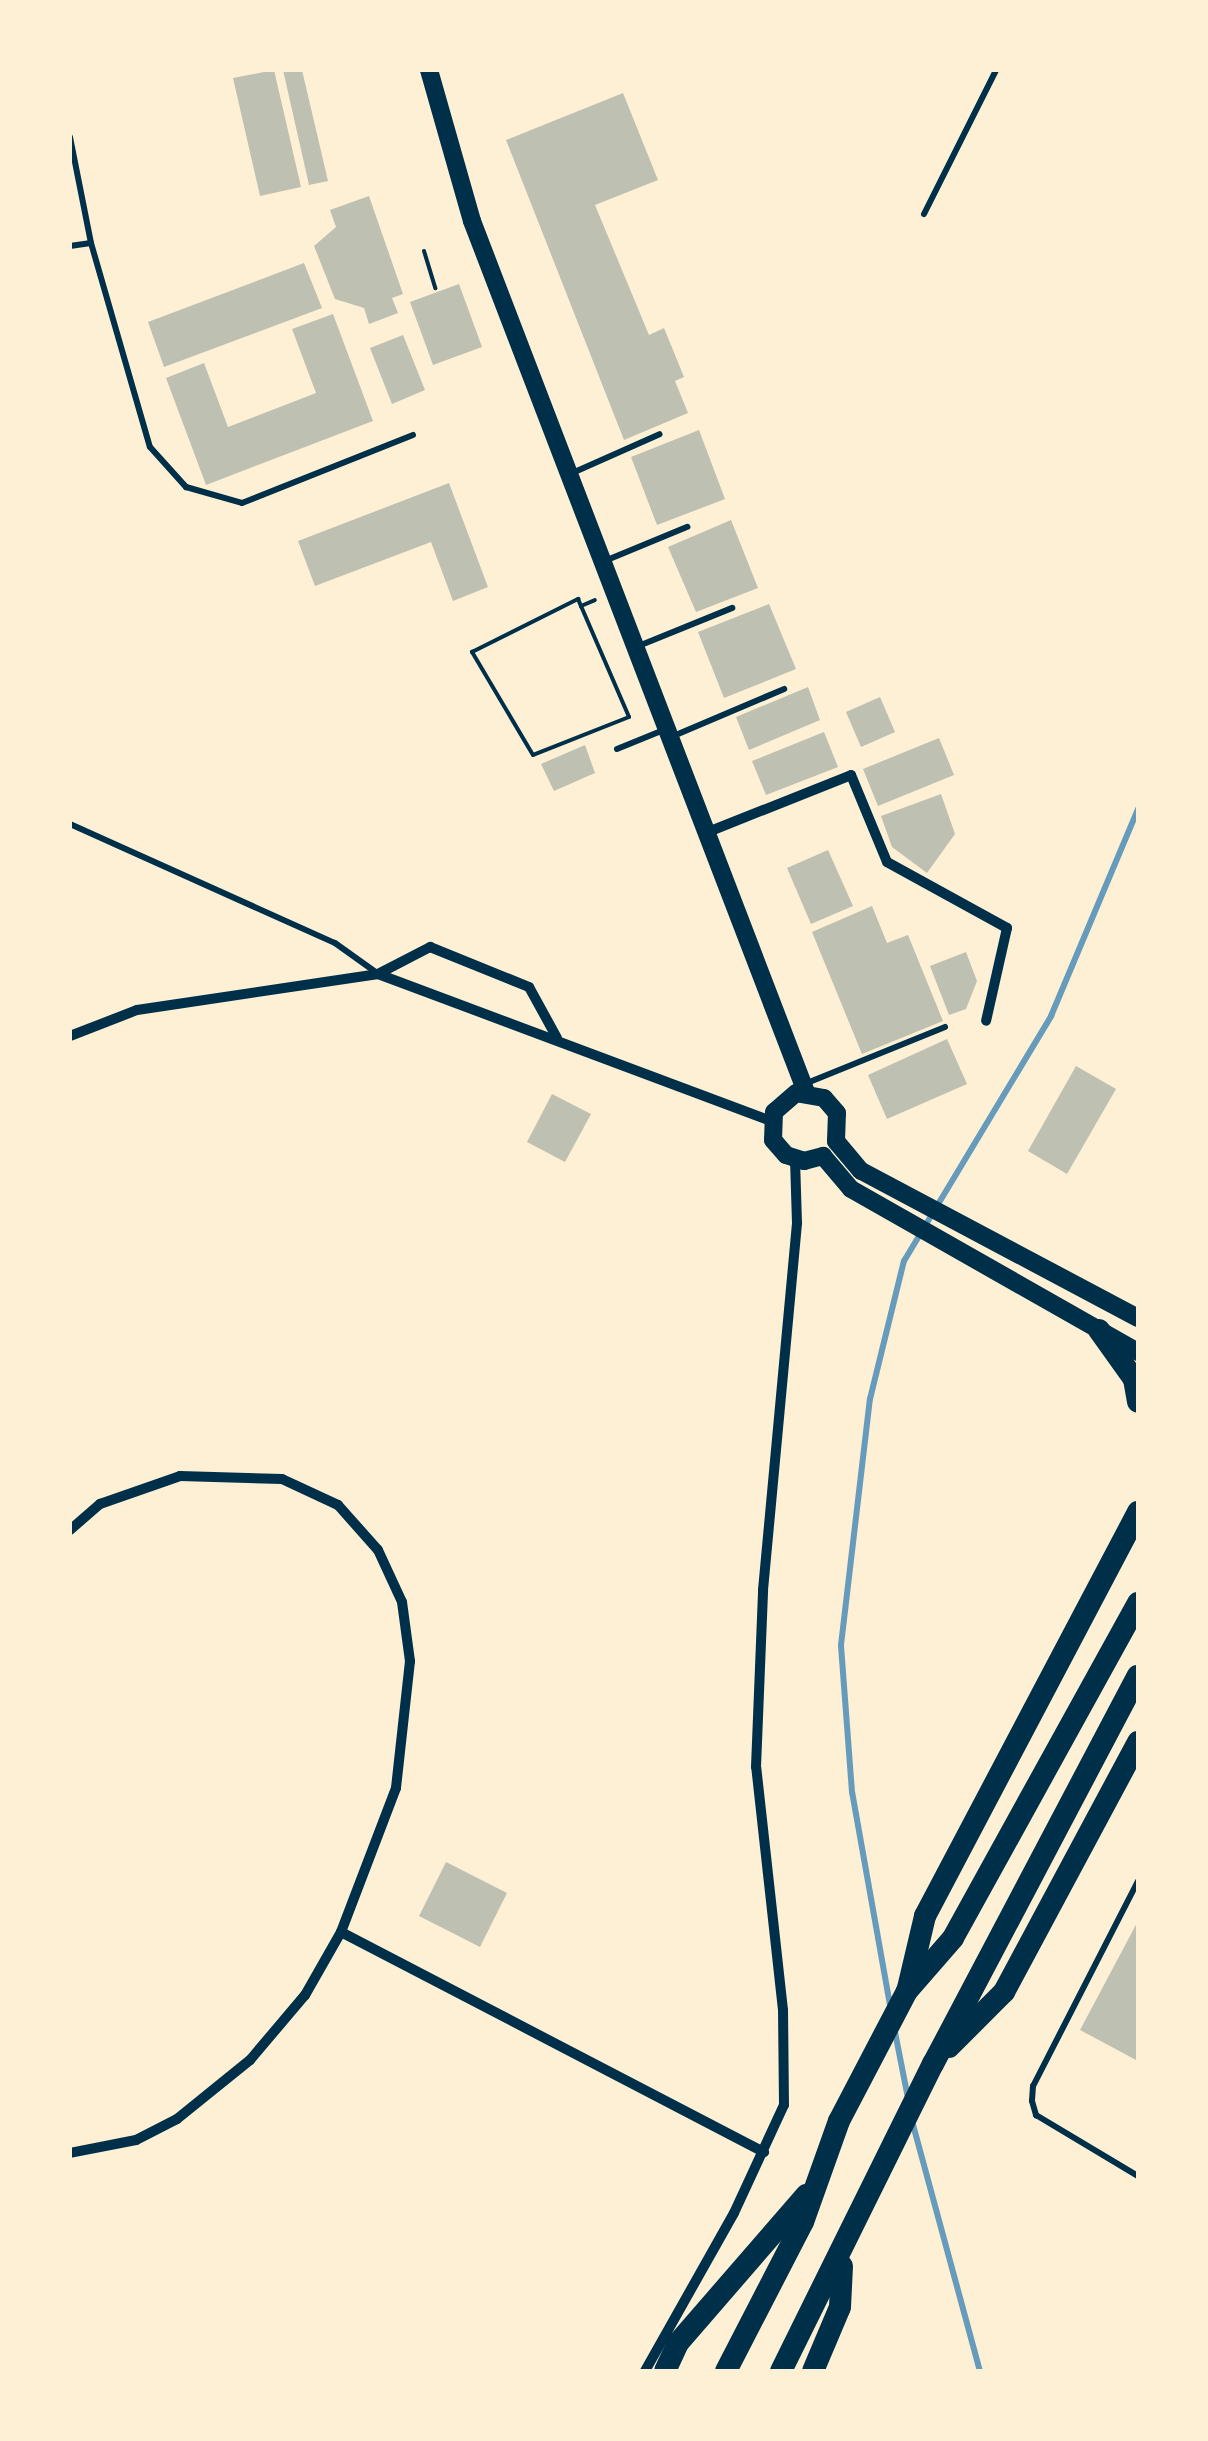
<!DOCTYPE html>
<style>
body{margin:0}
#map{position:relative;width:1208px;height:2441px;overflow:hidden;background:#fdf0d5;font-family:Overpass,sans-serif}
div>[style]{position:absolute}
.stream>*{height:6px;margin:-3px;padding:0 3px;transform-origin:3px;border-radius:3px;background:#669bbc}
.building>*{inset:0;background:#bec0b2}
.path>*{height:4px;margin:-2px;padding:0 2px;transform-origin:2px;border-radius:2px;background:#003049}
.service>*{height:6px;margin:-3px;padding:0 3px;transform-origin:3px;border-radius:3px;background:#003049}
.minor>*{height:10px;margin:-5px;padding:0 5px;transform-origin:5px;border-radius:5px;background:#003049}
.tertiary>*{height:18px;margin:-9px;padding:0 9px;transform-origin:9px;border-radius:9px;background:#003049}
.primary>*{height:22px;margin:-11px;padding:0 11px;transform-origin:11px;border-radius:11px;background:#003049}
span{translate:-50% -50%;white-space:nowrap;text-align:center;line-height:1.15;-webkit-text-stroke:8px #fdf0d5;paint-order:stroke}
.frame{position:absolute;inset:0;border:72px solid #fdf0d5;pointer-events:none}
</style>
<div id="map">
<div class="stream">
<div style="left:890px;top:2005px;width:216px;rotate:-100.1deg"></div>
<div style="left:852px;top:1792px;width:147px;rotate:-94.3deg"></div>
<div style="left:841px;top:1645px;width:248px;rotate:-83.3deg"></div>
<div style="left:870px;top:1399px;width:142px;rotate:-76.2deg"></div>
<div style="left:904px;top:1261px;width:286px;rotate:-59deg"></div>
<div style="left:1051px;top:1016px;width:225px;rotate:-67.2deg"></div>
<div style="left:895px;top:2032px;width:67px;rotate:78.9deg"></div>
<div style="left:912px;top:2121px;width:259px;rotate:74.8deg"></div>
</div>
<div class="building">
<div style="clip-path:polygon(274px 70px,301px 187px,260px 196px,233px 78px)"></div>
<div style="clip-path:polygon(283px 70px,302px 70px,328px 181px,309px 185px)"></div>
<div style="clip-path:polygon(623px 93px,658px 180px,595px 205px,649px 335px,664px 328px,684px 377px,675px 381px,688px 413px,624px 440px,506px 140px)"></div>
<div style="clip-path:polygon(369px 196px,403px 294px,392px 298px,398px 313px,369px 324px,364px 308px,335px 299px,314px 246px,336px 227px,330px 210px)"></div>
<div style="clip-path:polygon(304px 263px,322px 308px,164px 367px,148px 322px)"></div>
<div style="clip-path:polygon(459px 284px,482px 347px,433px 365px,410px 302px)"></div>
<div style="clip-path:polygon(333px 314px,373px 421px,206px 485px,166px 378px,204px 363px,228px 427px,316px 393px,292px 329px)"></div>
<div style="clip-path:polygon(403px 335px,425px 390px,392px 404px,370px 348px)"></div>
<div style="clip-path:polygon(699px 430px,725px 499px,657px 525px,631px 457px)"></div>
<div style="clip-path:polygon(449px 483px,488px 587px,453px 601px,431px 542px,315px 586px,298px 541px)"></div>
<div style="clip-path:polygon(731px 520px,758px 588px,696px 612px,668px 547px)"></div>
<div style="clip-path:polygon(769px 604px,796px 669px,724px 698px,698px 632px)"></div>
<div style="clip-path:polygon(808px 687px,820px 720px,749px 750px,736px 717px)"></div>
<div style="clip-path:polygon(880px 697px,895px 732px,861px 747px,846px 712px)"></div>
<div style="clip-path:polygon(824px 732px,838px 767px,766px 795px,752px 761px)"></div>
<div style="clip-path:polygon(939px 738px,954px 775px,878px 806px,863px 769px)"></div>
<div style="clip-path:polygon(585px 745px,595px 773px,554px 791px,541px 764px)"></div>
<div style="clip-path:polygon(941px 794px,955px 834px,927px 873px,892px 847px,881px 816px)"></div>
<div style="clip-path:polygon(828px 850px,853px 906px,811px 924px,787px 868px)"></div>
<div style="clip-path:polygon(872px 906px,887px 943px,908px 935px,943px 1021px,862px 1054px,812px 932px)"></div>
<div style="clip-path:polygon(966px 952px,977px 981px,966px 1009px,949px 1015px,930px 966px)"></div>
<div style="clip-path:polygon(947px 1039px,967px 1084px,887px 1119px,868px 1075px)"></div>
<div style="clip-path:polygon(1076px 1066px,1116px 1089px,1067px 1174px,1028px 1151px)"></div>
<div style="clip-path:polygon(552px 1094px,591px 1114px,565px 1162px,527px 1142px)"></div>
<div style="clip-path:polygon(446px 1862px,507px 1893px,480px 1947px,419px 1916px)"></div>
<div style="clip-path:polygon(1138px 1921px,1138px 2061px,1080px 2030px)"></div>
</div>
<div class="path">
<div style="left:424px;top:251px;width:39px;rotate:73deg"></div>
<div style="left:581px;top:606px;width:121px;rotate:66.6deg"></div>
<div style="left:629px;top:717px;width:103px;rotate:158.4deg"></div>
<div style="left:533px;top:755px;width:120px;rotate:-120.6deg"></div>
<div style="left:472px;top:652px;width:119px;rotate:-26.6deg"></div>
<div style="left:578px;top:599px;width:8px;rotate:67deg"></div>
<div style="left:581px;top:606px;width:15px;rotate:-23deg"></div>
</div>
<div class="service">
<div style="left:70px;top:137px;width:108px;rotate:78.8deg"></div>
<div style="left:91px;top:243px;width:212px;rotate:73.9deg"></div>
<div style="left:150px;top:447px;width:54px;rotate:48deg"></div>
<div style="left:186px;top:487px;width:58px;rotate:15.9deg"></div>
<div style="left:242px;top:503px;width:184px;rotate:-21.7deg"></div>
<div style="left:924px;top:214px;width:161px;rotate:-63.4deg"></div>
<div style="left:70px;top:246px;width:21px;rotate:-8deg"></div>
<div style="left:570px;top:474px;width:98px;rotate:-24deg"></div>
<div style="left:607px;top:560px;width:87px;rotate:-22.4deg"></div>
<div style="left:636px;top:647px;width:104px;rotate:-22.1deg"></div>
<div style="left:671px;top:737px;width:123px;rotate:-23deg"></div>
<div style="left:617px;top:749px;width:53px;rotate:-22.2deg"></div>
<div style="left:70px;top:824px;width:290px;rotate:24.2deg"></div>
<div style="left:335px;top:943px;width:52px;rotate:35.5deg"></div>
<div style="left:807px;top:1083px;width:149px;rotate:-22.1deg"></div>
<div style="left:1138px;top:1881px;width:230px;rotate:117.1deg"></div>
<div style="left:1033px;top:2086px;width:15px;rotate:94deg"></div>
<div style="left:1032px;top:2101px;width:15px;rotate:74deg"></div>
<div style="left:1036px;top:2115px;width:119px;rotate:30.9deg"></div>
</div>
<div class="minor">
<div style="left:708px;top:832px;width:154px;rotate:-21.7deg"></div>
<div style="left:851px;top:775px;width:94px;rotate:67.5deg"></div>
<div style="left:887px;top:862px;width:137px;rotate:28.8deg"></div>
<div style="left:1007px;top:928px;width:95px;rotate:102.7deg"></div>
<div style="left:378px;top:974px;width:59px;rotate:-27.4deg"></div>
<div style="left:430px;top:947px;width:107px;rotate:22deg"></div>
<div style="left:529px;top:987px;width:58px;rotate:61.2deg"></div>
<div style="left:70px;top:1036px;width:72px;rotate:-21.2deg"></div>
<div style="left:137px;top:1010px;width:244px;rotate:-8.5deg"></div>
<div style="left:378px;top:974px;width:420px;rotate:20.5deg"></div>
<div style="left:70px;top:1530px;width:40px;rotate:-41deg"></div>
<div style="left:100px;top:1504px;width:85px;rotate:-19.3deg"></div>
<div style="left:180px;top:1476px;width:102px;rotate:1.7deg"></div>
<div style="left:282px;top:1479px;width:62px;rotate:24.9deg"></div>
<div style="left:338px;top:1505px;width:60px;rotate:48.4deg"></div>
<div style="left:378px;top:1550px;width:57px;rotate:65.2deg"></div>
<div style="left:402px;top:1602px;width:60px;rotate:82.3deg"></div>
<div style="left:410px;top:1661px;width:128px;rotate:96.3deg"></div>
<div style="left:396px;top:1788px;width:154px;rotate:110.9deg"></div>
<div style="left:341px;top:1932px;width:73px;rotate:119.7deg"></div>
<div style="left:305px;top:1995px;width:85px;rotate:130.2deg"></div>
<div style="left:250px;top:2060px;width:94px;rotate:141.1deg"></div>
<div style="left:177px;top:2119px;width:46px;rotate:152.9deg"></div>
<div style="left:136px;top:2140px;width:67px;rotate:168.9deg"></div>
<div style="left:341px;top:1932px;width:477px;rotate:27.5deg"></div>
<div style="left:645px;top:2371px;width:181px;rotate:-60.6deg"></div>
<div style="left:734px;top:2213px;width:119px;rotate:-65.2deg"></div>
<div style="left:784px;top:2105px;width:95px;rotate:-90.6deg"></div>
<div style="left:783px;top:2010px;width:244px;rotate:-96.3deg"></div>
<div style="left:756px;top:1767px;width:177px;rotate:-87.7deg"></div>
<div style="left:763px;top:1590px;width:369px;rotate:-84.7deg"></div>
<div style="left:797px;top:1223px;width:63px;rotate:-91.8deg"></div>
</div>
<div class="tertiary">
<div style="left:429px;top:70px;width:157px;rotate:74.1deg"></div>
<div style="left:472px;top:221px;width:933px;rotate:69.02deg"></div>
<div style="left:1138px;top:1318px;width:314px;rotate:-152deg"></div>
<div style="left:861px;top:1171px;width:39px;rotate:-130deg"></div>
<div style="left:836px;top:1141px;width:28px;rotate:-88deg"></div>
<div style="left:837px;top:1113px;width:20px;rotate:-131deg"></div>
<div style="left:824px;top:1098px;width:28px;rotate:-170deg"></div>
<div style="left:796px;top:1093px;width:29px;rotate:139deg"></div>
<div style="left:774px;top:1112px;width:28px;rotate:92deg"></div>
<div style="left:773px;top:1140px;width:20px;rotate:49deg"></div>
<div style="left:786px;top:1155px;width:19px;rotate:18deg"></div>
<div style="left:804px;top:1161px;width:20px;rotate:-15deg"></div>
<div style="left:823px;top:1156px;width:43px;rotate:49.7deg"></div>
<div style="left:851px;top:1189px;width:330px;rotate:29.6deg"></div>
</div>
<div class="primary">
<div style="left:1099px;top:1330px;width:60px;rotate:54.5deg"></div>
<div style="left:1134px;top:1379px;width:23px;rotate:80deg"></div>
<div style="left:908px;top:1988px;width:74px;rotate:-76.7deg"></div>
<div style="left:925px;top:1916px;width:457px;rotate:-62.2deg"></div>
<div style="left:949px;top:2047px;width:78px;rotate:-45deg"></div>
<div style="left:1004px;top:1992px;width:284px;rotate:-61.8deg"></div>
<div style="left:665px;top:2371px;width:31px;rotate:-65deg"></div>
<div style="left:678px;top:2343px;width:196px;rotate:-49.1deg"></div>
<div style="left:726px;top:2371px;width:168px;rotate:-62.7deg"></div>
<div style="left:803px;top:2222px;width:107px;rotate:-70.4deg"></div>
<div style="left:839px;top:2121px;width:147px;rotate:-62.4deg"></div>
<div style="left:907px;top:1991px;width:70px;rotate:-49deg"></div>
<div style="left:953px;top:1938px;width:383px;rotate:-61.1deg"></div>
<div style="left:781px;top:2371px;width:343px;rotate:-63.7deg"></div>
<div style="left:933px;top:2064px;width:439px;rotate:-62.2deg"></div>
<div style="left:813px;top:2371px;width:69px;rotate:-67.1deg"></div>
<div style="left:840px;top:2307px;width:41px;rotate:-87.2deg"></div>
</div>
<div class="frame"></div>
</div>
